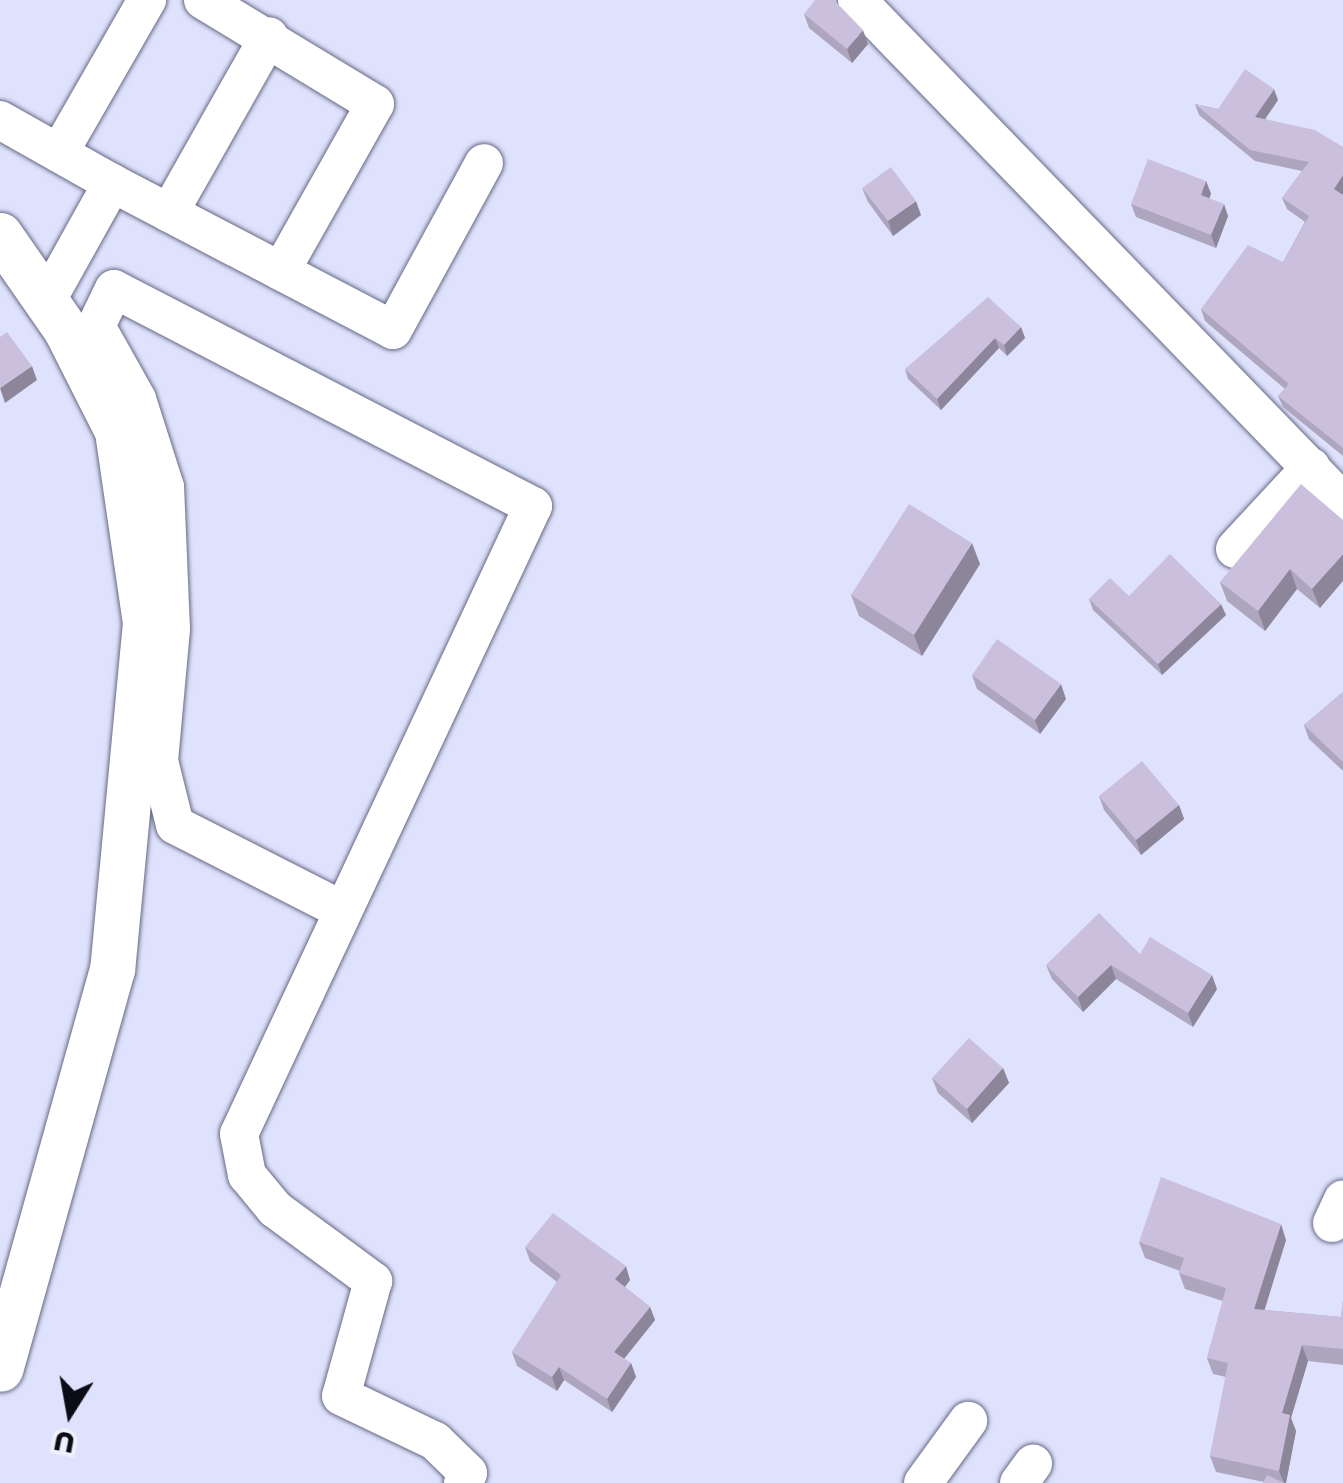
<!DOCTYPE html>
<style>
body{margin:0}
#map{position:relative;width:1343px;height:1483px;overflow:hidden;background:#dfe2fc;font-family:"Golos Text",sans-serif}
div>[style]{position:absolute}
.roads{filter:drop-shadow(0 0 2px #666985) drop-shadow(0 0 2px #666985)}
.minor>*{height:38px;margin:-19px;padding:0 19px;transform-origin:19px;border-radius:19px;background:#fff}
.tertiary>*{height:45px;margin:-22.5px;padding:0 22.5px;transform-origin:22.5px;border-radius:22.5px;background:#fff}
.wall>*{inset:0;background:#aea5bf}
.shaded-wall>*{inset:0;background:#8d869b}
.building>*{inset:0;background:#cac0de}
span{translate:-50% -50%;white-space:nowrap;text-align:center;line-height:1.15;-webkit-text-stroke:8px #eef0fd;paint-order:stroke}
.north{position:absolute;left:20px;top:1363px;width:100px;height:100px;-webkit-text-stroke:8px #eef0fd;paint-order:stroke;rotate:191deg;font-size:28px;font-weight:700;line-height:40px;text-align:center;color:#0b0c16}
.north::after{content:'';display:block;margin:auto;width:35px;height:45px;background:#0b0c16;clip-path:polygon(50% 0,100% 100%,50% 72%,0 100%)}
</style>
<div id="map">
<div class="roads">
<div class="minor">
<div style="left:203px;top:0;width:201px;rotate:31.2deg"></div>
<div style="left:375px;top:104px;width:192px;rotate:119.4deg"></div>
<div style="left:857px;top:0;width:699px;rotate:45.93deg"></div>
<div style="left:0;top:120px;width:129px;rotate:29.4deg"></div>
<div style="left:59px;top:153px;width:177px;rotate:-60.1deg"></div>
<div style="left:169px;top:213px;width:203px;rotate:-60.5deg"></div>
<div style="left:47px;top:300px;width:134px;rotate:-60.9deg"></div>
<div style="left:112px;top:183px;width:317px;rotate:27.6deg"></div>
<div style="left:393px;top:330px;width:190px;rotate:-61.4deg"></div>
<div style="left:1235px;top:549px;width:112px;rotate:-47.2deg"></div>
<div style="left:340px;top:909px;width:185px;rotate:-153deg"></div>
<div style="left:175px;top:825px;width:66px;rotate:-104deg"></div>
<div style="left:159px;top:761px;width:133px;rotate:-84.8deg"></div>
<div style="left:171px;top:629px;width:142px;rotate:-92.4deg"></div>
<div style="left:165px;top:487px;width:92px;rotate:-107.7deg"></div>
<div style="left:137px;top:399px;width:84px;rotate:-119.3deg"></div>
<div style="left:96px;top:326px;width:41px;rotate:-64.1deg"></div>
<div style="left:114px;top:289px;width:472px;rotate:27.4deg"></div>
<div style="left:533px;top:506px;width:693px;rotate:115.09deg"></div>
<div style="left:239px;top:1134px;width:42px;rotate:79deg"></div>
<div style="left:247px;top:1175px;width:44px;rotate:50.5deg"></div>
<div style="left:275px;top:1209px;width:122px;rotate:36.3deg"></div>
<div style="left:373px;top:1281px;width:119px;rotate:105.5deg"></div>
<div style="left:341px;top:1396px;width:104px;rotate:25.6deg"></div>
<div style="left:435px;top:1441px;width:46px;rotate:44.1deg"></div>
<div style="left:468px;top:1473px;width:11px;rotate:117deg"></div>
<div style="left:1332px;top:1223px;width:26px;rotate:-65deg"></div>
<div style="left:923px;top:1483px;width:77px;rotate:-54deg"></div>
<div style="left:1019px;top:1483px;width:24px;rotate:-54deg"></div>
</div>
<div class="tertiary">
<div style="left:0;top:235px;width:116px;rotate:55.2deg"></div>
<div style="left:66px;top:330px;width:113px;rotate:63.2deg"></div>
<div style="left:117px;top:431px;width:193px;rotate:81.7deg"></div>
<div style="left:145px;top:622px;width:349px;rotate:95.4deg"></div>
<div style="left:112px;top:969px;width:415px;rotate:105.6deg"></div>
</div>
</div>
<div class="wall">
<div style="clip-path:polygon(804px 14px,868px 44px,852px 63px,809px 28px)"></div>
<div style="clip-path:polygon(1278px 100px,1265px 119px,1343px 147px,1343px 456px,1283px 407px,1278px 396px,1285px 389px,1205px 321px,1201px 309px,1283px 262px,1305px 222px,1287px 209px,1282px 198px,1302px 171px,1255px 161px,1199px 115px,1195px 104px,1218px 109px)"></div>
<div style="clip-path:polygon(1206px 181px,1211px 194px,1209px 198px,1228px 216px,1216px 248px,1136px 217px,1131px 204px)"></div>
<div style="clip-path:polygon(862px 188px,921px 215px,893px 236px,868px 202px)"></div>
<div style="clip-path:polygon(1021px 327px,1025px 338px,1007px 356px,999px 348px,941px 410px,908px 379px,905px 369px)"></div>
<div style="clip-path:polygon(1343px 520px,1320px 608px,1297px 589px,1265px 631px,1227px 601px,1220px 582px)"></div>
<div style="clip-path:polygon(980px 564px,922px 656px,859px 616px,851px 595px)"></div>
<div style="clip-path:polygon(1129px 596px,1226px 615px,1162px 675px,1093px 610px,1089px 599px)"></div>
<div style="clip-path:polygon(972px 675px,1066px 699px,1040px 734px,977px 689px)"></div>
<div style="clip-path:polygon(1343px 692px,1343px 771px,1309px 739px,1304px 725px)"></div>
<div style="clip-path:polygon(1099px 796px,1179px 805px,1184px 819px,1141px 855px,1104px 810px)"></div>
<div style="clip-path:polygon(1140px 954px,1217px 989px,1193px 1027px,1116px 979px,1083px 1012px,1052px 979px,1046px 965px)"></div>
<div style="clip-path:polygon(1003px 1068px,1009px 1083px,972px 1123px,938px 1093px,932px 1078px)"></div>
<div style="clip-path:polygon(1286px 1240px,1264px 1310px,1341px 1317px,1343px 1301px,1343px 1365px,1308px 1361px,1291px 1418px,1296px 1431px,1286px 1483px,1264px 1482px,1216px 1472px,1210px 1456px,1226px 1377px,1213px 1374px,1207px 1358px,1223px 1301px,1185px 1289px,1179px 1273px,1180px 1271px,1145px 1258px,1139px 1242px)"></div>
<div style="clip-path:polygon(525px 1247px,630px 1280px,625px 1287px,650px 1307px,655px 1320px,624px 1359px,631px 1363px,636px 1377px,612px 1412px,564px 1380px,557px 1391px,517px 1366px,512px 1352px,557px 1282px,530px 1261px)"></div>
</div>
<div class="shaded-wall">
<div style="clip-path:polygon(863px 30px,868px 44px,852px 63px,847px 49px)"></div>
<div style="clip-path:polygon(1274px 89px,1278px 100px,1259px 128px,1255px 117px)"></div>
<div style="clip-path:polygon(1343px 175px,1343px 193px,1338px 201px,1334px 189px)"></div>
<div style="clip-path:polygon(1206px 181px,1211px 194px,1205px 208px,1201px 195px)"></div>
<div style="clip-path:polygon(916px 201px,921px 215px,893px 236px,888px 221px)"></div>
<div style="clip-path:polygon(1224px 204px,1228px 216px,1216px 248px,1211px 235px)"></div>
<div style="clip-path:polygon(1021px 327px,1025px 338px,1007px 356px,1004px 345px)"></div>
<div style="clip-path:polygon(995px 338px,999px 348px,941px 410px,937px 399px)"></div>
<div style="clip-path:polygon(32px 366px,37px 380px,5px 403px,0 388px)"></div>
<div style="clip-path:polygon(972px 543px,980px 564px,922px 656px,914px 635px)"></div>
<div style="clip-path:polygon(1343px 554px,1343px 581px,1320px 608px,1312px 589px)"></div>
<div style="clip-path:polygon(1290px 569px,1297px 589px,1265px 631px,1258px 611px)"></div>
<div style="clip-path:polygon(1221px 604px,1226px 615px,1162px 675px,1158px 664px)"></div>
<div style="clip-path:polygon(1061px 684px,1066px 699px,1040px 734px,1035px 720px)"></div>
<div style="clip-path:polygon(1179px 805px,1184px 819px,1141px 855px,1136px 840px)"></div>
<div style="clip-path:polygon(1111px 965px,1116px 979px,1083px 1012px,1078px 997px)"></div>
<div style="clip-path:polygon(1212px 975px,1217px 989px,1193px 1027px,1188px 1013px)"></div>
<div style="clip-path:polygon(1003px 1068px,1009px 1083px,972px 1123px,967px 1109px)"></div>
<div style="clip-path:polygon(1281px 1224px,1286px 1240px,1260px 1325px,1254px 1309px)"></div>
<div style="clip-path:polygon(626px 1266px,630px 1280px,620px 1293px,615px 1279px)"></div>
<div style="clip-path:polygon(650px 1307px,655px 1320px,619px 1365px,614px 1352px)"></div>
<div style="clip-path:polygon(1302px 1345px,1308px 1361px,1291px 1418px,1296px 1431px,1286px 1483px,1284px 1483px,1279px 1471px,1282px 1413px)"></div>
<div style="clip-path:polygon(631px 1363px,636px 1377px,612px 1412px,607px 1399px)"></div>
<div style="clip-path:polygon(559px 1367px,564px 1380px,557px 1391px,552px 1377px)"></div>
</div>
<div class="building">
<div style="clip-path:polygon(815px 0,834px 0,863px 30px,847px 49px,804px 14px)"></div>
<div style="clip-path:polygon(1245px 69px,1274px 89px,1255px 117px,1315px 130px,1343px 147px,1343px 175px,1334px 189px,1343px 195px,1343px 448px,1278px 396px,1289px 384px,1201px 309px,1248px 245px,1283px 262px,1309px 216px,1282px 198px,1309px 162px,1250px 150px,1195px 104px,1218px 109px)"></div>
<div style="clip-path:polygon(1148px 159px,1206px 181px,1201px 195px,1224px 204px,1211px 235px,1131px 204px)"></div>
<div style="clip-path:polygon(891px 167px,916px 201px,888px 221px,862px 188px)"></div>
<div style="clip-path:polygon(988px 297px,1021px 327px,1004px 345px,995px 338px,937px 399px,905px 369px)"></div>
<div style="clip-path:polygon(7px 332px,32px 366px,0 388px,0 337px)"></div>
<div style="clip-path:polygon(1301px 484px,1343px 520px,1343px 554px,1312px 589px,1290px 569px,1258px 611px,1220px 582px)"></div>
<div style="clip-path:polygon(909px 504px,972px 543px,914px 635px,851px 595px)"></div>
<div style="clip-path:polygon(1170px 554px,1221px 604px,1158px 664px,1089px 599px,1110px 578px,1129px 596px)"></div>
<div style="clip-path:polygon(997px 639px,1061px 684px,1035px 720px,972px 675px)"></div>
<div style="clip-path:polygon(1343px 692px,1343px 762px,1304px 725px)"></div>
<div style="clip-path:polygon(1142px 761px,1179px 805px,1136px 840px,1099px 796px)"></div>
<div style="clip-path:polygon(1099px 913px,1140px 954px,1150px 937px,1212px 975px,1188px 1013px,1111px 965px,1078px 997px,1046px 965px)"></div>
<div style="clip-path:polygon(969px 1038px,1003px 1068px,967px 1109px,932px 1078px)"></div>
<div style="clip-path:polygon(1161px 1177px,1281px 1224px,1254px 1309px,1341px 1317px,1343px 1301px,1343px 1349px,1302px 1345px,1282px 1413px,1290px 1415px,1279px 1471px,1210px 1456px,1228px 1363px,1207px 1358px,1226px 1288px,1179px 1273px,1184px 1258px,1139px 1242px)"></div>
<div style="clip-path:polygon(553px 1213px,626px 1266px,615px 1279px,650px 1307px,614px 1352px,631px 1363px,607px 1399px,559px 1367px,552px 1377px,512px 1352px,561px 1275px,525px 1247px)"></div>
<div style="clip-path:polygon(1267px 1475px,1284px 1483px,1263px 1483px)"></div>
</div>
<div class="north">U</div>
</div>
